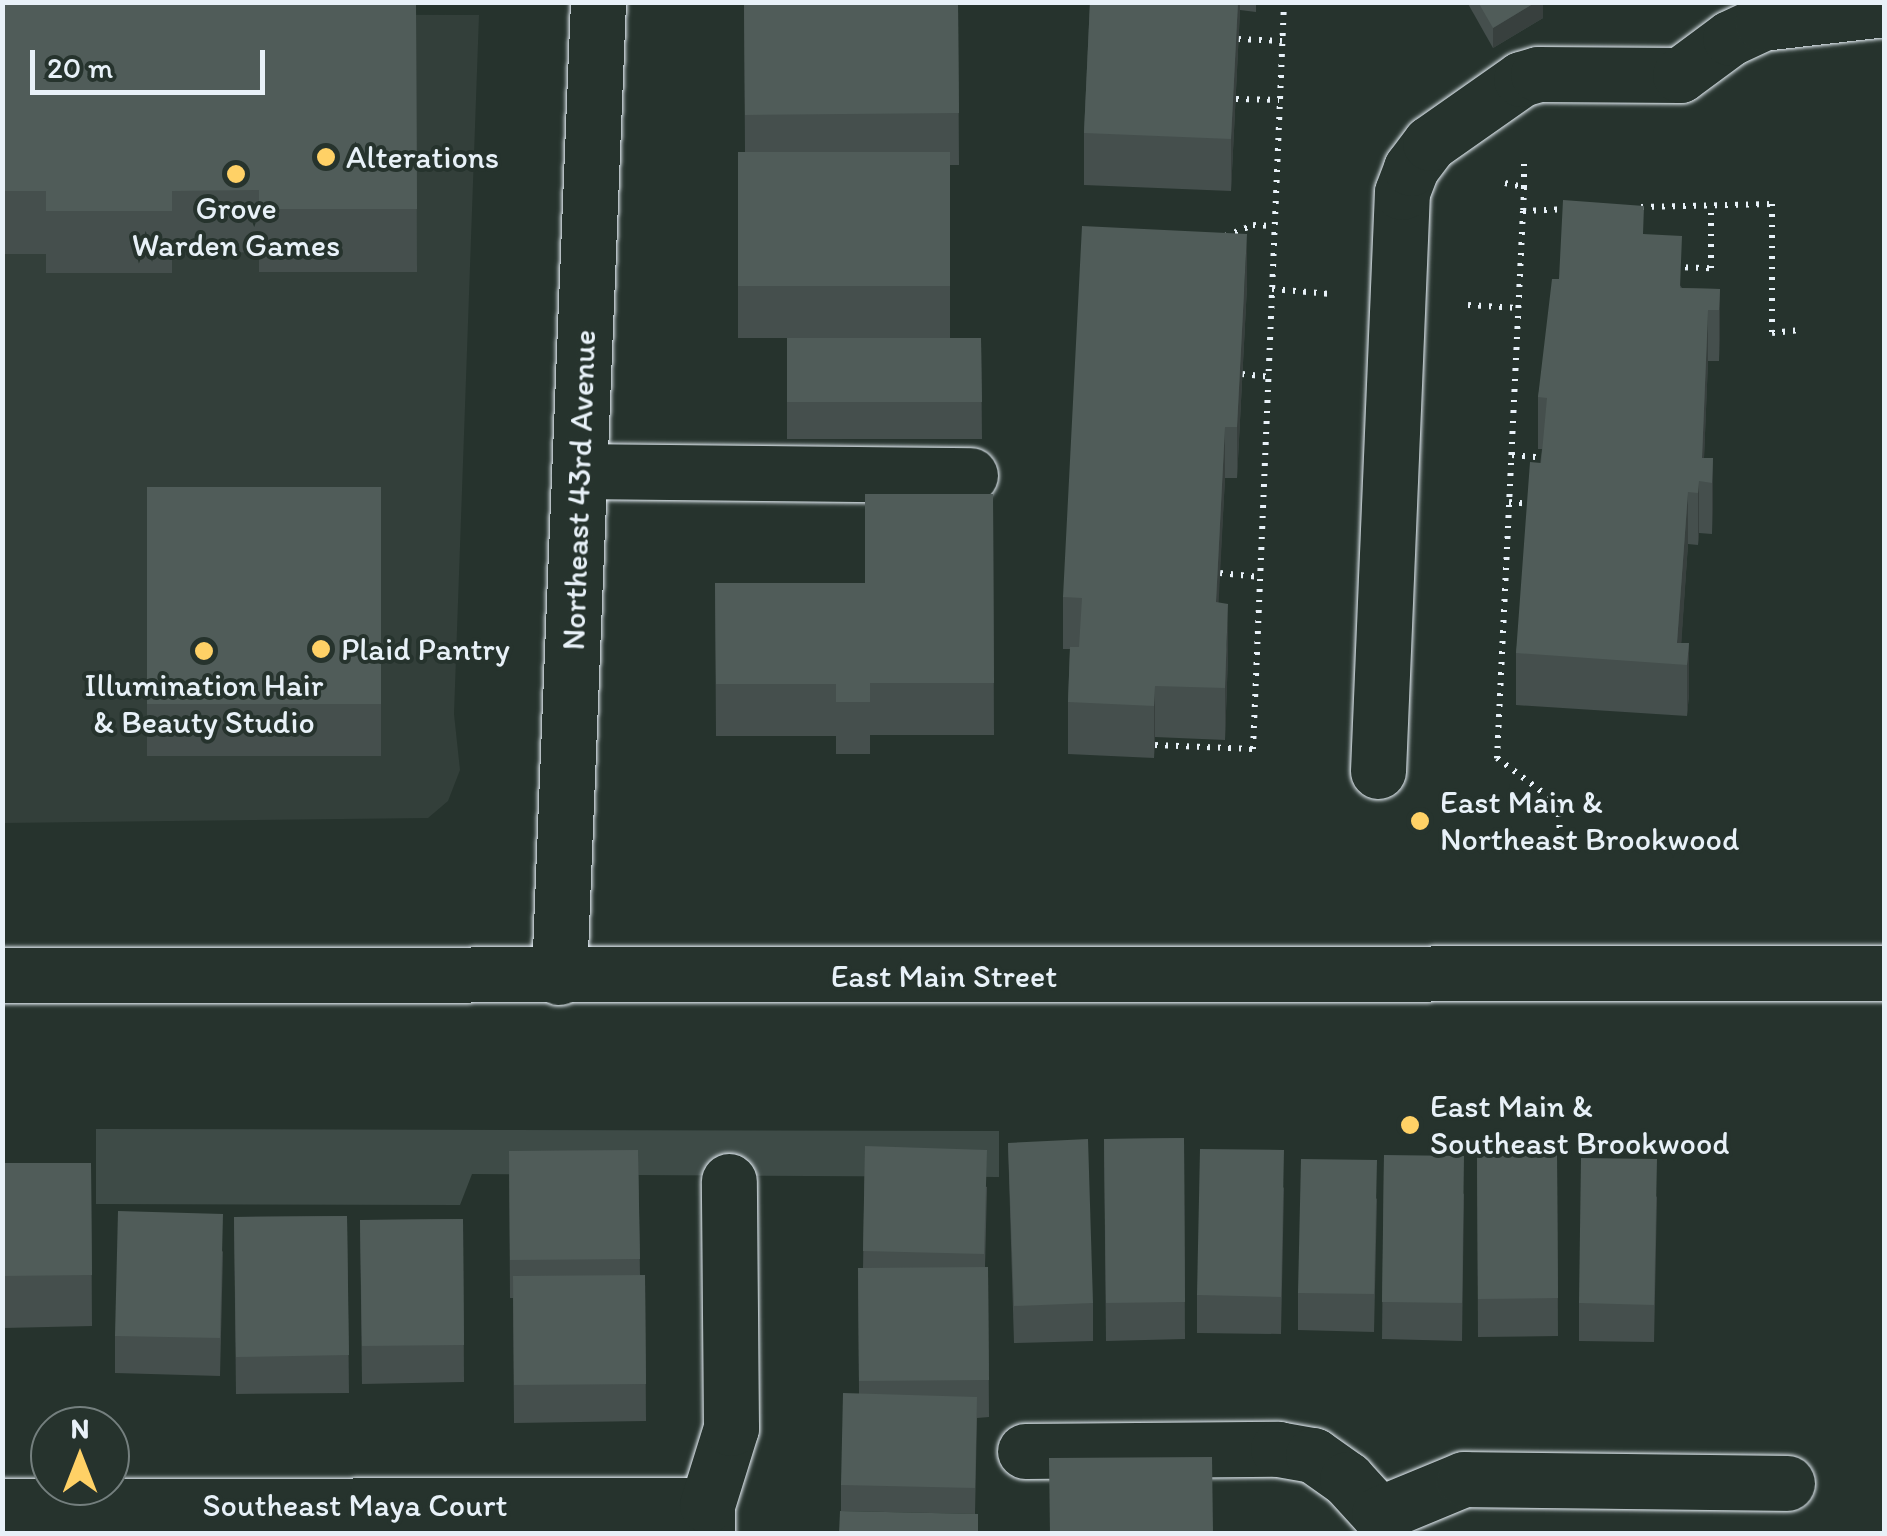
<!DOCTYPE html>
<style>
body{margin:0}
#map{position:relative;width:1887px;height:1536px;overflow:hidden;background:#26332d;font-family:Itim,sans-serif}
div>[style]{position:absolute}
.built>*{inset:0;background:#333f3a}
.green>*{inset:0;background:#3e4b47}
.path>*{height:6px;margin-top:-3px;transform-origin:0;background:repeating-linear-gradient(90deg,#e8f1f8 0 2.5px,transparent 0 10.5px)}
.roads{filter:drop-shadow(0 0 2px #e8f1f8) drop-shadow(0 0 2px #e8f1f8)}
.minor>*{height:55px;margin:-27.5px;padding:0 27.5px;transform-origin:27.5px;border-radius:27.5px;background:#26332d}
.major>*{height:55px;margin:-27.5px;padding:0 27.5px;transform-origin:27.5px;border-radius:27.5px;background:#26332d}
.wall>*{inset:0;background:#454f4d}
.shaded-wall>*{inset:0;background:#38403e}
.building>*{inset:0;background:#505c59}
.dots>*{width:28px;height:28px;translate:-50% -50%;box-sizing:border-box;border:5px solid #26332d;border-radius:50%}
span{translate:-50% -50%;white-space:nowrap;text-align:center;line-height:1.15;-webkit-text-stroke:8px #26332d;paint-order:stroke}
.poi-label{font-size:32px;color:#e8f1f8}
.left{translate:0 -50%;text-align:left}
.street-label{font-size:32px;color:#e8f1f8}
.frame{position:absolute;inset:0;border:5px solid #e8f1f8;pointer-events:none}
.north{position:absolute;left:30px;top:1406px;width:100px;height:100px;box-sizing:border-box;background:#26332d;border:2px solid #747f7e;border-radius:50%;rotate:0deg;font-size:28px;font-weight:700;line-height:40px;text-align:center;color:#e8f1f8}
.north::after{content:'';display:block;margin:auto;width:35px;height:45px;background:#ffd166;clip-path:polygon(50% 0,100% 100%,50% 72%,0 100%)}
.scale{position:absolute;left:30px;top:50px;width:235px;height:45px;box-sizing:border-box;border:5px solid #e8f1f8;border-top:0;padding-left:12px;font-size:30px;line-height:35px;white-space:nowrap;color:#e8f1f8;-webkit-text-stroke:8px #26332d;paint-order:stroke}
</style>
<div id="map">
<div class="built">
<div style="clip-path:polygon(2px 14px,479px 15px,454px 714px,460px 770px,448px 801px,428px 818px,3px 823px)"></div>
</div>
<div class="green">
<div style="clip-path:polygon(96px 1129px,999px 1131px,999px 1177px,472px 1174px,460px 1205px,96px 1204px)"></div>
</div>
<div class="path">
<div style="left:1238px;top:39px;width:44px;rotate:2.6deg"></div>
<div style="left:1236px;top:99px;width:43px;rotate:1.3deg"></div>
<div style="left:1505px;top:183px;width:19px;rotate:12deg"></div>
<div style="left:1524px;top:187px;width:24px;rotate:-90deg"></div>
<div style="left:1524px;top:187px;width:24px;rotate:92deg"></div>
<div style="left:1523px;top:211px;width:45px;rotate:-2.5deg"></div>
<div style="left:1641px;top:207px;width:131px;rotate:-1.3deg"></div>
<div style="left:1772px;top:204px;width:129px;rotate:90deg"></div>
<div style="left:1772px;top:333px;width:28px;rotate:-6deg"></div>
<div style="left:1523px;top:211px;width:548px;rotate:92.72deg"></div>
<div style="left:1497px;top:758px;width:76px;rotate:37deg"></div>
<div style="left:1558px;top:804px;width:28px;rotate:86deg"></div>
<div style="left:1225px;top:236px;width:30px;rotate:-21deg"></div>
<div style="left:1253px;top:225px;width:21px;rotate:3deg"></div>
<div style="left:1675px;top:267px;width:36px;rotate:2deg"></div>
<div style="left:1711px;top:268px;width:63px;rotate:-90deg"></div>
<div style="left:1272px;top:289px;width:59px;rotate:4.8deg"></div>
<div style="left:1468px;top:305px;width:50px;rotate:3.4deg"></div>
<div style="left:1242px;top:374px;width:27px;rotate:6deg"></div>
<div style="left:1512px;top:455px;width:34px;rotate:5deg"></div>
<div style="left:1509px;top:502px;width:24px;rotate:5deg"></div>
<div style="left:1220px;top:573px;width:40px;rotate:5.7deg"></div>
<div style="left:1155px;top:745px;width:98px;rotate:2.3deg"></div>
<div style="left:1253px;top:749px;width:748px;rotate:-87.62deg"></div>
</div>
<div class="roads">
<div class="minor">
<div style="left:579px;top:471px;width:391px;rotate:0.6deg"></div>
<div style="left:1378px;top:771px;width:579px;rotate:-87.63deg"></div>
<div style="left:1402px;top:192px;width:26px;rotate:-69deg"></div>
<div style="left:1411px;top:168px;width:31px;rotate:-53deg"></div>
<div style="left:1430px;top:143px;width:111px;rotate:-35.1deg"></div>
<div style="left:1521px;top:79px;width:18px;rotate:-16deg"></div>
<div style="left:1538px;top:74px;width:142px;rotate:0.4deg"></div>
<div style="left:1680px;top:75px;width:62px;rotate:-36.5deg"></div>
<div style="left:1730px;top:38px;width:35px;rotate:-25deg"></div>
<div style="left:1762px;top:23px;width:123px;rotate:-6.5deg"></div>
<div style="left:559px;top:977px;width:976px;rotate:-87.71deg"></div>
<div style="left:1025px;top:1451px;width:253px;rotate:-0.5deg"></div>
<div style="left:1278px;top:1449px;width:36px;rotate:10deg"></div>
<div style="left:1313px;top:1455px;width:42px;rotate:35.2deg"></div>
<div style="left:1347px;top:1479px;width:47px;rotate:47.6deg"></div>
<div style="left:2px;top:1506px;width:705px;rotate:-0.08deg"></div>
<div style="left:1379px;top:1514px;width:92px;rotate:-22.4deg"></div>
<div style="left:1464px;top:1479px;width:323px;rotate:0.7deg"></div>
<div style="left:707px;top:1534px;width:29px;rotate:-90deg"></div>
<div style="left:707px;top:1505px;width:81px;rotate:-72.7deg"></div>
<div style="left:731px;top:1428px;width:247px;rotate:-90.5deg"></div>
</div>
<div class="major">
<div style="left:2px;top:975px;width:1882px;rotate:-0.06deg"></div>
</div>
</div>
<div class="wall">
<div style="clip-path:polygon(2px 2px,416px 2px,417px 272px,259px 272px,259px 252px,172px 254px,172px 273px,46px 273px,46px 254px,2px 254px)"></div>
<div style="clip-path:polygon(744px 2px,958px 2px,959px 165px,950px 165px,950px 338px,738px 338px,738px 152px,745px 152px)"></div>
<div style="clip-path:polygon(1090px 2px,1256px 2px,1256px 12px,1240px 10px,1231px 191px,1084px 185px,1084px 133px)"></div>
<div style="clip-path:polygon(1467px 2px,1543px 2px,1543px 18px,1493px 48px)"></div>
<div style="clip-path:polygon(1644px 234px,1682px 288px,1720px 289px,1719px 361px,1708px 361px,1704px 458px,1713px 458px,1712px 534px,1699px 533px,1698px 545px,1688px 544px,1681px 643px,1689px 643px,1689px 694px,1687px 716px,1516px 705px,1516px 653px,1542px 449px,1538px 449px,1538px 397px,1559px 279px)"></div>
<div style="clip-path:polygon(1247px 286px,1237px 478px,1225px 478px,1218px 603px,1228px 655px,1225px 740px,1155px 737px,1154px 758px,1068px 754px,1068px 702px,1070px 649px,1063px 649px,1063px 597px)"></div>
<div style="clip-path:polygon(787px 338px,981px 338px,982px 439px,787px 439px)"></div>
<div style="clip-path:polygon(147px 487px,381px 487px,381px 756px,147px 756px)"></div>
<div style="clip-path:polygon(993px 494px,994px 735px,870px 735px,870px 754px,836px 754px,836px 736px,716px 736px,715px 583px,865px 583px)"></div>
<div style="clip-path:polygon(1184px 1138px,1185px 1339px,1106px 1341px,1104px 1139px)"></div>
<div style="clip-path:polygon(1008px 1143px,1093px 1303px,1093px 1341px,1014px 1343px)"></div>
<div style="clip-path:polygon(865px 1146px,987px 1187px,985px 1267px,988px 1267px,989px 1417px,977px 1418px,975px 1514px,841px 1511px,841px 1485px,859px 1393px,858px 1268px,863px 1268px)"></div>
<div style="clip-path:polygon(638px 1150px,640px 1275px,645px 1275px,646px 1421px,514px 1423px,513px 1298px,510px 1298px,509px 1151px)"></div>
<div style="clip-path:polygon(1384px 1155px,1464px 1194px,1462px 1341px,1382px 1339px)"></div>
<div style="clip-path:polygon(1557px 1155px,1558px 1336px,1478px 1337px,1477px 1156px)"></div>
<div style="clip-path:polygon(2px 1163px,91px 1163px,92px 1326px,4px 1328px,4px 1437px,2px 1437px)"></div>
<div style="clip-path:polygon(1284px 1187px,1281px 1334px,1197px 1333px,1197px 1295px)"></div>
<div style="clip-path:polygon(1657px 1196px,1654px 1342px,1579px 1341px,1579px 1303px)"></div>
<div style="clip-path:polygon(1377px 1198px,1374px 1332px,1298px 1330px,1298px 1293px)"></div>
<div style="clip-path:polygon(347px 1216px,349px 1393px,236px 1394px,234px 1217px)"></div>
<div style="clip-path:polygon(463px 1219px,464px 1382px,362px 1384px,360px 1220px)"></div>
<div style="clip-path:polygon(223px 1251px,220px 1376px,115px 1373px,115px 1336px)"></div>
</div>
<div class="shaded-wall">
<div style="clip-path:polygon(1238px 2px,1240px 2px,1240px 10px,1231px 191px,1231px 139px)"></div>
<div style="clip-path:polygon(1536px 2px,1543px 2px,1543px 18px,1493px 48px,1493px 28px)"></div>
<div style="clip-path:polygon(1247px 234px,1247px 286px,1237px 478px,1237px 427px)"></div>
<div style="clip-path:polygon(1720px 289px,1720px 341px,1719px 361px,1719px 310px)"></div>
<div style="clip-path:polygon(1708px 310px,1708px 361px,1703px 482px,1702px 458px)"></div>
<div style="clip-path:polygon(1225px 427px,1225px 478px,1216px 654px,1216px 602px)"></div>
<div style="clip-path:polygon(1713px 458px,1713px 510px,1712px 534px,1712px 483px)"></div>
<div style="clip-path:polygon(1699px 481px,1699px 533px,1698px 545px,1698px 493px)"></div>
<div style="clip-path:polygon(1688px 492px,1688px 544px,1680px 664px,1677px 643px)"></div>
<div style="clip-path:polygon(1228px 604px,1228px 655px,1225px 740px,1225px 688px)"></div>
<div style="clip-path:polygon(1689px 643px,1689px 694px,1687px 716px,1687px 665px)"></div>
<div style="clip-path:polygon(1155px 686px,1155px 737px,1154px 758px,1154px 706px)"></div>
</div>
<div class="building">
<div style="clip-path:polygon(2px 2px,416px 2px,417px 209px,259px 209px,259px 190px,172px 191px,172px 211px,46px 211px,46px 191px,2px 191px)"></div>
<div style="clip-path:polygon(744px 2px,958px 2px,959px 113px,745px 115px)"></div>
<div style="clip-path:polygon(1090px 2px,1238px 2px,1231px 139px,1084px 133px)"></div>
<div style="clip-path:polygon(1478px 2px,1536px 2px,1493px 28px)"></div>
<div style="clip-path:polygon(738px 152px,950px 152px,950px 286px,738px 286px)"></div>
<div style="clip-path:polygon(1563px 200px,1644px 206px,1643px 234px,1682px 236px,1680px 288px,1720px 289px,1719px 310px,1708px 310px,1707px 336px,1702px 458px,1713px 458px,1712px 483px,1699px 481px,1698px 493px,1688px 492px,1677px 643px,1689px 643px,1687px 665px,1516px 653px,1530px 462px,1541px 463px,1547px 398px,1538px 397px,1552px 279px,1559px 279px)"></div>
<div style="clip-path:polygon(1082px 226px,1247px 234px,1237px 427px,1225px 427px,1216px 602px,1228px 604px,1225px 688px,1155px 686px,1154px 706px,1068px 702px,1070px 647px,1079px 647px,1082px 598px,1063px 597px)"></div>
<div style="clip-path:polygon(787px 338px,981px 338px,982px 402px,787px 402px)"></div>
<div style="clip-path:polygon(147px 487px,381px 487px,381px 704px,147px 704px)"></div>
<div style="clip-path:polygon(865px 494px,993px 494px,994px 683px,870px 683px,870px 702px,836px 702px,836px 684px,716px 684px,715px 583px,865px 583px)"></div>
<div style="clip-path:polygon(1184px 1138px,1185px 1302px,1106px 1303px,1104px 1139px)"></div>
<div style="clip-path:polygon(1088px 1139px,1093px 1303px,1014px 1306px,1008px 1143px)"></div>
<div style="clip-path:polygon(865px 1146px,987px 1150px,984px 1254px,863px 1251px)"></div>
<div style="clip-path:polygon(1200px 1149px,1284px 1150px,1281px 1297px,1197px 1295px)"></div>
<div style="clip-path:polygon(638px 1150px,640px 1259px,510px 1260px,509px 1151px)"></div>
<div style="clip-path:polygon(1384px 1155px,1464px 1156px,1462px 1303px,1382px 1302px)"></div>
<div style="clip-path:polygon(1557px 1155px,1558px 1298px,1478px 1299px,1477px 1156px)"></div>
<div style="clip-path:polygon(1581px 1158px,1657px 1159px,1654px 1305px,1579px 1303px)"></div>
<div style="clip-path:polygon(1301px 1159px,1377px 1160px,1374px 1294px,1298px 1293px)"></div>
<div style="clip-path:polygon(2px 1163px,91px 1163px,92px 1275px,3px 1276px,4px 1385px,2px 1385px)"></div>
<div style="clip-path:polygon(118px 1211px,223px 1214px,220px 1338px,115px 1336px)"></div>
<div style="clip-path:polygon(347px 1216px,349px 1355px,236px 1357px,234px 1217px)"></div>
<div style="clip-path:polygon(463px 1219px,464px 1345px,362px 1346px,360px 1220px)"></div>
<div style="clip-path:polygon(988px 1267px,989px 1380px,859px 1381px,858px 1268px)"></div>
<div style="clip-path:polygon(645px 1275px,646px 1384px,514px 1385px,513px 1276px)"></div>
<div style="clip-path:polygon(843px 1393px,977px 1397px,975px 1488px,841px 1485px)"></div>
<div style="clip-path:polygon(1212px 1457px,1213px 1534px,1050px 1534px,1049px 1458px)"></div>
<div style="clip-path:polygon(840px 1511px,978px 1514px,978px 1534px,839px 1534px)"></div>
</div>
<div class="dots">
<div style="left:326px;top:157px;background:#ffd166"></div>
<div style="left:236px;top:174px;background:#ffd166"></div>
<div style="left:321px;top:649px;background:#ffd166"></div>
<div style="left:204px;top:651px;background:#ffd166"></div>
<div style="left:1420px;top:821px;background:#ffd166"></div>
<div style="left:1410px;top:1125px;background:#ffd166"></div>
</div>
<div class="poi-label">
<span class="left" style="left:346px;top:157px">Alterations</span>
<span style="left:236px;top:227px">Grove<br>Warden Games</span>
<span class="left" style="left:341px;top:649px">Plaid Pantry</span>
<span style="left:204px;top:704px">Illumination Hair<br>&amp; Beauty Studio</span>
<span class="left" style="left:1440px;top:821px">East Main &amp;<br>Northeast Brookwood</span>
<span class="left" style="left:1430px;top:1125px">East Main &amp;<br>Southeast Brookwood</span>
</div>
<div class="street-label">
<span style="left:579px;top:490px;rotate:-88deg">Northeast 43rd Avenue</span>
<span style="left:944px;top:976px">East Main Street</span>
<span style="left:355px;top:1505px">Southeast Maya Court</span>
</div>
<div class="frame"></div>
<div class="north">N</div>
<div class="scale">20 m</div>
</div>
